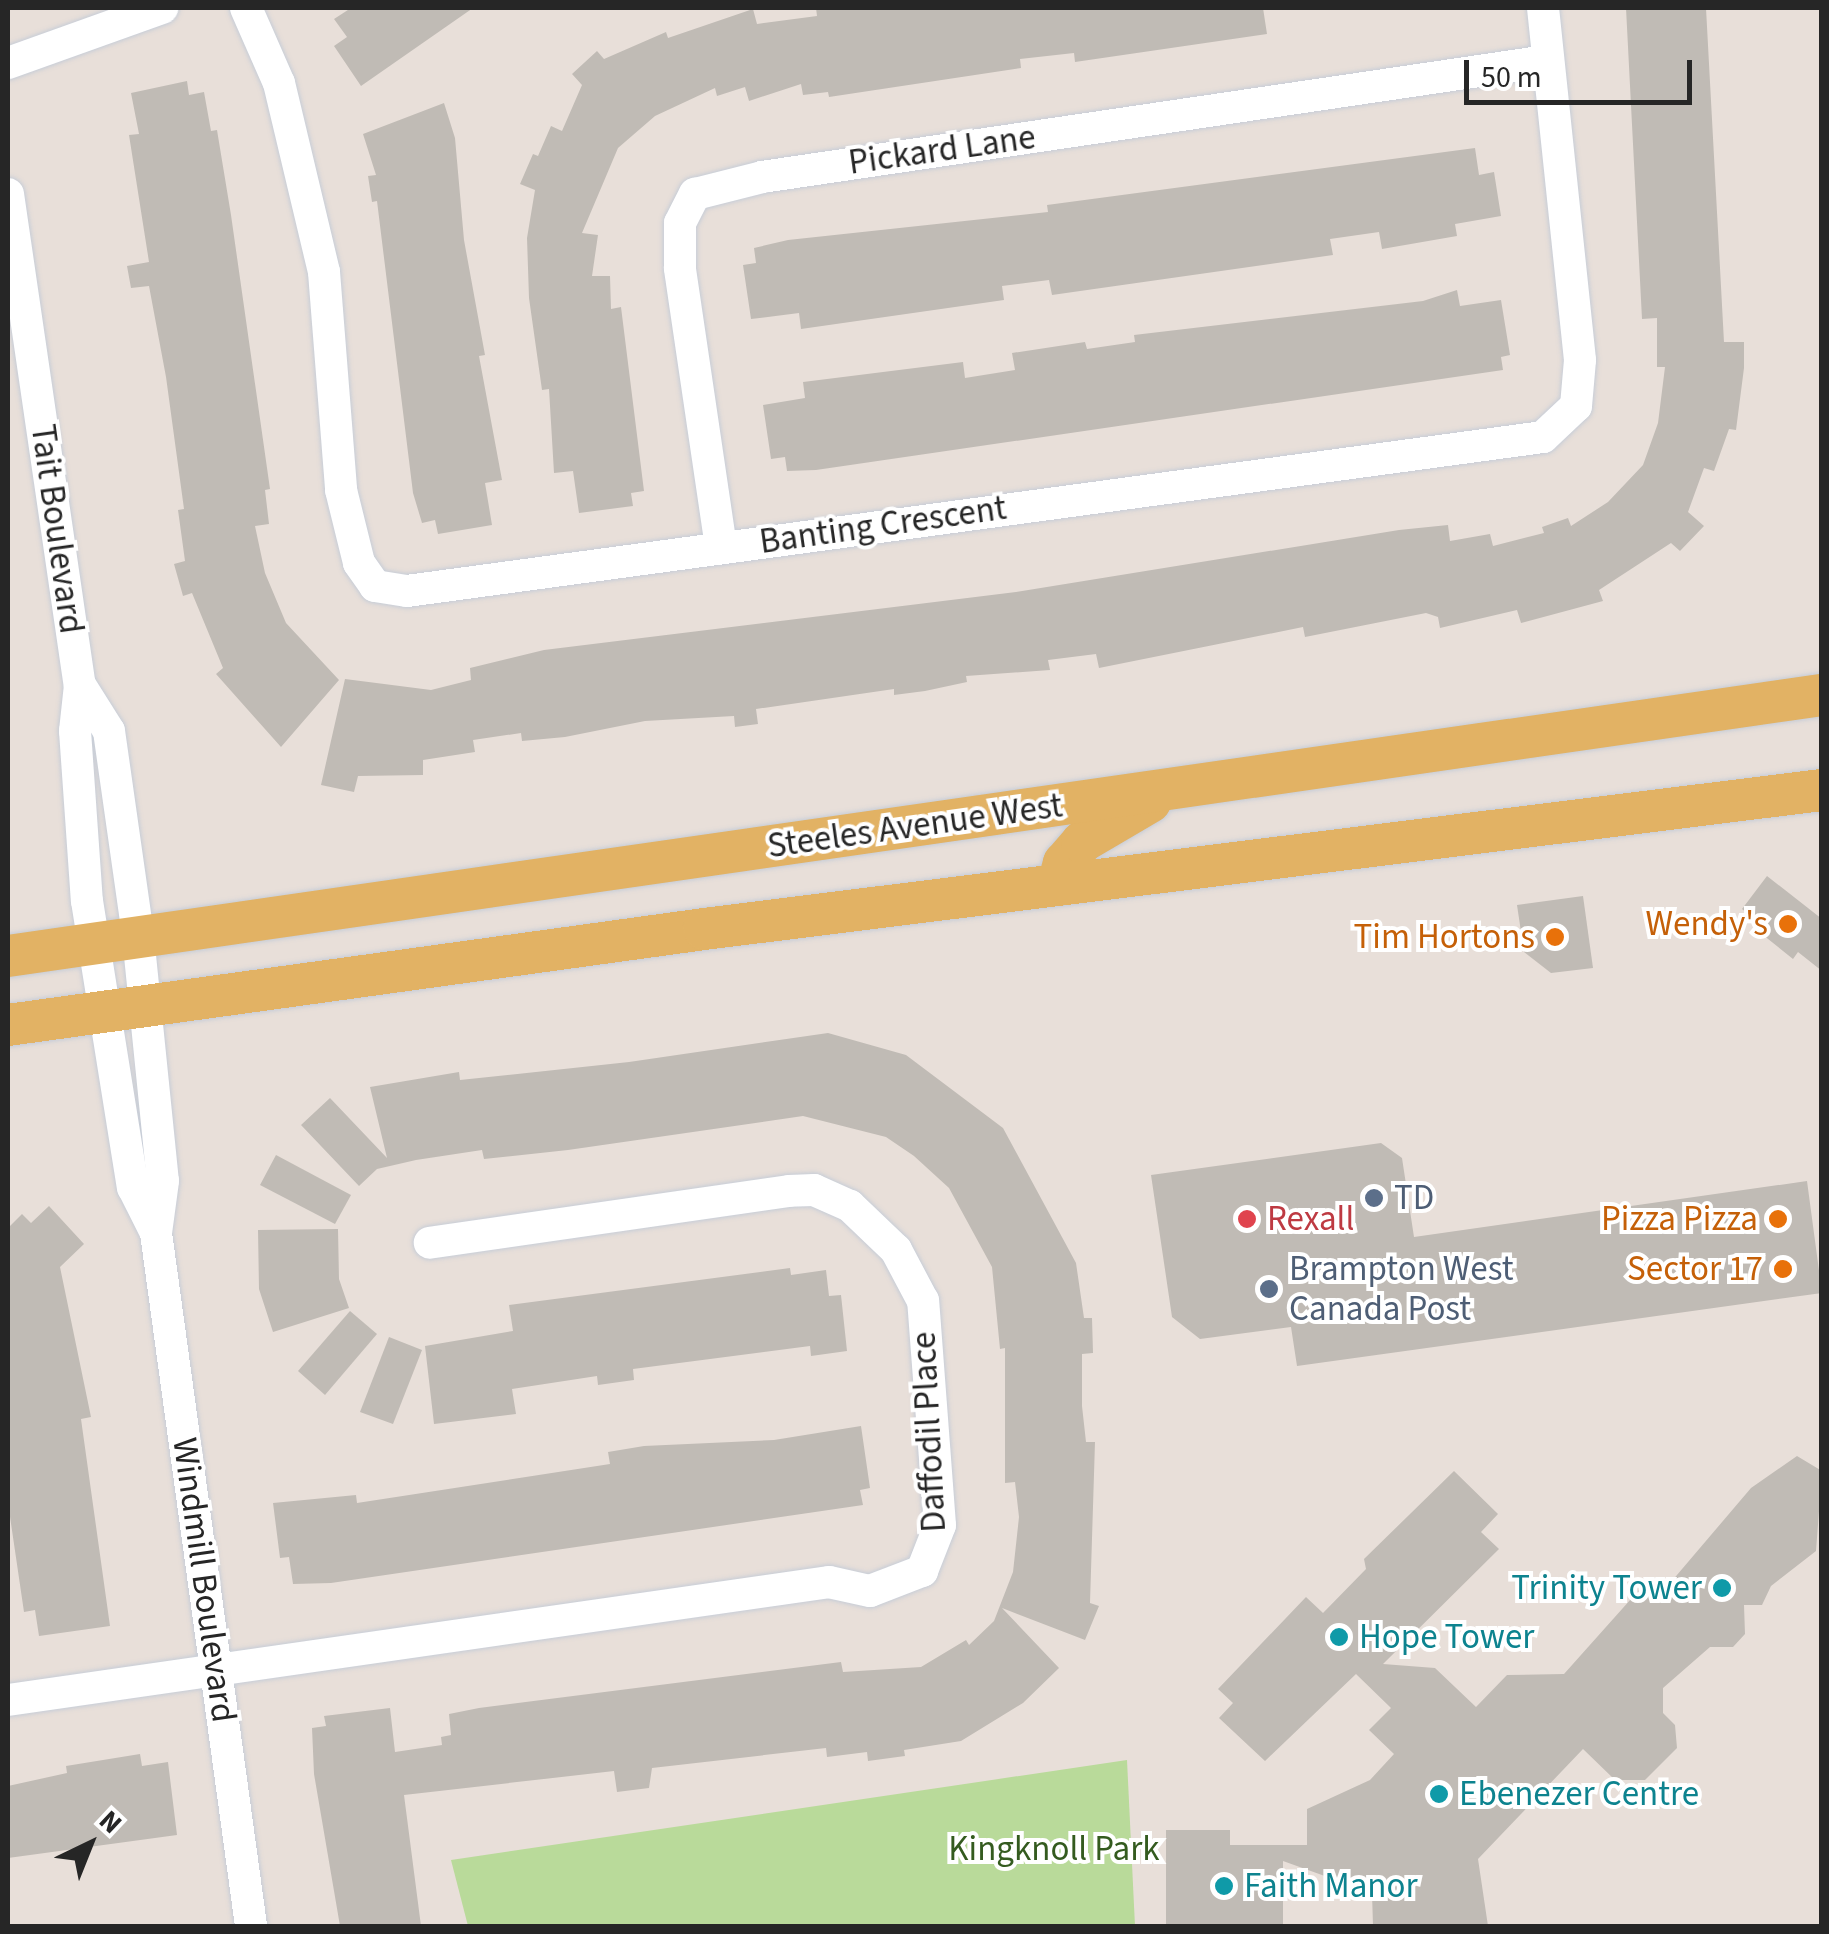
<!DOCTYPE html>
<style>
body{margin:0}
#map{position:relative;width:1829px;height:1934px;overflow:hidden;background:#e8dfd9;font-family:"Source Sans 3",sans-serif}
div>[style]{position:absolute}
.green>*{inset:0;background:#b9da9a}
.building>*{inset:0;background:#c0bbb5}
.roads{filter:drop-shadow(0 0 2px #c7cdd7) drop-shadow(0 0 2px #c7cdd7)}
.minor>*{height:32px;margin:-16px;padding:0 16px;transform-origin:16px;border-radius:16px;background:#fff}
.major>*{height:42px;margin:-21px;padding:0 21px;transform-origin:21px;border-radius:21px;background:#e2b264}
.dots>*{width:28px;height:28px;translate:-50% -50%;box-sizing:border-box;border:5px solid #fff;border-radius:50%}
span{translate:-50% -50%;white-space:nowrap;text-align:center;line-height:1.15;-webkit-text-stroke:8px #fff;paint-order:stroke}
.street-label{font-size:35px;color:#262626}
.food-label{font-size:35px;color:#c56008}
.right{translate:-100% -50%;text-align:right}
.service-label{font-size:35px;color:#4e5e75}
.left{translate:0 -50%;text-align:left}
.health-label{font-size:35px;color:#be3a42}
.culture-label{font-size:35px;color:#0d838f}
.park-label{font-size:35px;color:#345b1f}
.frame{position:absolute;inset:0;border:10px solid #262626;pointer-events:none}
.north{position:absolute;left:40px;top:1794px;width:100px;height:100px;-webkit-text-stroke:8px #fff;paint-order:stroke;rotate:43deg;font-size:28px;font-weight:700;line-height:40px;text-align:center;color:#262626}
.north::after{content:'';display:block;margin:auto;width:35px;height:45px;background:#262626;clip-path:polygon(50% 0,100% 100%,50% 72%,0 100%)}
.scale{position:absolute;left:1464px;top:60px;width:228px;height:45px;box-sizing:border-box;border:5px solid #262626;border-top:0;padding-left:12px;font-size:30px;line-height:35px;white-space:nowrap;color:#262626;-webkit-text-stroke:8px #fff;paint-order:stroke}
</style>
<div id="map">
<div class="green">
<div style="clip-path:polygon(1127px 1760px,1135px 1926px,468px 1926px,451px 1860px)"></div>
</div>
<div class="building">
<div style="clip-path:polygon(351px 8px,473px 8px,361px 86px,334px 46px,347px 37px,334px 19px)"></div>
<div style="clip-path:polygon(816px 8px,1263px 8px,1267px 34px,1075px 62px,1074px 53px,1020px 59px,1021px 68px,829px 97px,828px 92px,803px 95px,801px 84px,749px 101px,745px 87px,717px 96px,715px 88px,655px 116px,618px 148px,582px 233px,598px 235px,592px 276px,610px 276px,611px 309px,621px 307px,644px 491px,631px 493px,633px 506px,579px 513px,573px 471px,554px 473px,549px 389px,542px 390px,529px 298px,527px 238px,535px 190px,520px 184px,533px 154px,538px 156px,551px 126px,562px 131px,582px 85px,572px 74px,597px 51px,604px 59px,666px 32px,668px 38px,753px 9px,757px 24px,817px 16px)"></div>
<div style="clip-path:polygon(1626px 8px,1706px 8px,1724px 342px,1744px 342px,1744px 368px,1736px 430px,1729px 429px,1714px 471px,1704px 468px,1688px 512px,1704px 526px,1680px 551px,1671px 543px,1599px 590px,1603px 601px,1521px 623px,1517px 610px,1440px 628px,1438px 617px,1426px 613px,1305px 637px,1303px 627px,1099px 668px,1096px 654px,1048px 660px,1050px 670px,966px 676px,967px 682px,925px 691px,894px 695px,894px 689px,756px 709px,758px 724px,735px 727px,734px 716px,645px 721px,565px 737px,522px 741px,521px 733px,473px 740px,475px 752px,423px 760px,423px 775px,358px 776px,354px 792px,321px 785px,345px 679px,431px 690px,471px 680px,470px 668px,544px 650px,1016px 592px,1399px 530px,1448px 525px,1450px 541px,1490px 534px,1493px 546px,1544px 533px,1542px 527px,1568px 518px,1571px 526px,1608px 502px,1643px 465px,1658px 423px,1665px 367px,1657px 367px,1657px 318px,1642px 319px)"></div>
<div style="clip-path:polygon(187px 81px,189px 95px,204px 92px,211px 131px,217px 130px,231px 215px,270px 489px,265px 490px,269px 524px,255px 526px,265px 573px,286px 623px,339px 680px,281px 747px,216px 674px,223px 668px,192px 593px,183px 596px,174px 564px,185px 561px,178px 510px,184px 509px,166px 377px,149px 286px,131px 288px,127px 266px,149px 262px,129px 135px,139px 134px,131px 93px)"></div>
<div style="clip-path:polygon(444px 103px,455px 138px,464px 240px,485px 355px,479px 356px,502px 480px,485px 483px,492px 525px,438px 534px,435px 520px,422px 523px,413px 493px,377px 201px,372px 202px,368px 176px,376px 175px,363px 134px)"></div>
<div style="clip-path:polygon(1475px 148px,1479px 175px,1494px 172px,1501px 216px,1455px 224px,1457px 236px,1382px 249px,1379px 232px,1330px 239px,1333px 255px,1052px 295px,1049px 280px,1002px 286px,1004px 300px,801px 329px,799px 313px,751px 319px,743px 265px,756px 263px,754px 248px,788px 240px,1048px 212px,1047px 205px)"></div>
<div style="clip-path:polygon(1457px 290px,1460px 306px,1501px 300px,1510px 355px,1501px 357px,1503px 370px,816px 470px,787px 471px,785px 457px,771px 459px,763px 405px,805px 398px,803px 382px,963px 362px,965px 378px,1015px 370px,1012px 353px,1085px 342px,1087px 349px,1135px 342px,1134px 335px,1423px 301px)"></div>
<div style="clip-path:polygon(1767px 876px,1822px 919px,1822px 971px,1798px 952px,1793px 959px,1753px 927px,1757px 921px,1742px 909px)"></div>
<div style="clip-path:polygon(1583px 896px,1593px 968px,1551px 973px,1524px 952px,1517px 905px)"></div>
<div style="clip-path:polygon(828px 1033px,906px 1055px,1003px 1128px,1076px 1263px,1084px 1318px,1092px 1318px,1093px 1353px,1082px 1354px,1082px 1406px,1086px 1442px,1095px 1442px,1090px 1603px,1099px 1606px,1085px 1640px,1002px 1608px,1059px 1668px,1023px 1703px,961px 1741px,904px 1750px,905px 1756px,868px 1761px,867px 1752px,827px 1757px,826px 1748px,652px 1768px,649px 1788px,617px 1792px,614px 1771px,404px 1795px,421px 1926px,340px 1926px,314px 1774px,312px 1728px,326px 1726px,324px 1716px,390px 1708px,395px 1752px,442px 1745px,441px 1737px,451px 1735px,449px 1714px,479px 1708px,841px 1662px,843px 1672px,921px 1667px,966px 1640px,969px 1645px,994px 1621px,1013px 1572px,1019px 1517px,1015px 1482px,1005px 1483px,1005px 1348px,1000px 1349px,992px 1267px,949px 1188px,914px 1156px,886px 1137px,803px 1116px,568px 1150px,484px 1159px,482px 1150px,416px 1160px,377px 1169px,359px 1186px,301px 1125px,330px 1098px,387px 1158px,370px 1087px,459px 1072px,460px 1080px,629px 1062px)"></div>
<div style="clip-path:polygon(1381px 1143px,1402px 1158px,1414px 1237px,1807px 1181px,1822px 1293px,1297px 1366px,1291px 1327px,1200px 1339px,1172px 1317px,1151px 1175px)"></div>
<div style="clip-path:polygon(276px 1155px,351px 1195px,335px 1224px,260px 1185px)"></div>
<div style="clip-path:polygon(49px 1206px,84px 1244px,60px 1267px,91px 1417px,81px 1419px,110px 1626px,39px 1636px,35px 1610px,24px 1612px,9px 1510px,8px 1228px,22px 1214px,31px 1223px)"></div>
<div style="clip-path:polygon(338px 1229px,339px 1279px,349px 1308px,273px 1332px,259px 1289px,258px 1230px)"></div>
<div style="clip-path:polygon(790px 1268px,791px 1275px,826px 1270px,829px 1296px,841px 1295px,847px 1351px,811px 1356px,810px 1346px,633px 1369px,634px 1380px,598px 1385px,597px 1376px,512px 1389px,516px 1414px,434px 1424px,425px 1346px,513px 1331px,509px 1305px)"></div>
<div style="clip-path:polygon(350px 1311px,377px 1334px,325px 1395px,298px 1371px)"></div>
<div style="clip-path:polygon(389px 1337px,422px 1350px,393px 1424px,360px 1412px)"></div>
<div style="clip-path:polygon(861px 1426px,870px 1488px,860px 1490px,863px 1505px,331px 1583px,293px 1584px,289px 1557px,280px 1558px,273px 1503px,356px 1495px,357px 1503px,610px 1464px,608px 1452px,644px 1446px,774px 1440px)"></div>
<div style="clip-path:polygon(1797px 1456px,1822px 1471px,1816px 1551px,1771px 1586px,1762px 1605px,1744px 1605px,1745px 1634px,1733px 1647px,1710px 1647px,1663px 1688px,1663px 1713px,1675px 1725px,1677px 1748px,1645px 1780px,1615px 1780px,1583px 1749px,1478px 1859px,1488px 1926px,1373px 1926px,1372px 1893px,1283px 1861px,1283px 1926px,1166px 1926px,1166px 1830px,1230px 1830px,1230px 1845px,1307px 1845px,1307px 1809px,1370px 1780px,1394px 1754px,1369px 1730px,1391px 1708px,1356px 1674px,1265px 1761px,1219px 1718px,1233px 1703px,1218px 1689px,1306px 1597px,1323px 1613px,1366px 1569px,1364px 1559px,1454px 1471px,1498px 1514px,1481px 1532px,1499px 1549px,1383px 1664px,1435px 1668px,1476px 1707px,1507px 1675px,1564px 1674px,1639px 1590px,1671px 1582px,1751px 1488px)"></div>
<div style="clip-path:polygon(140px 1754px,142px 1766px,168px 1762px,177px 1835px,8px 1858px,8px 1786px,67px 1773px,66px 1766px)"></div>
</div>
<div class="roads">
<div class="minor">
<div style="left:246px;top:8px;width:82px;rotate:66.3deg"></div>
<div style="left:279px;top:83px;width:194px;rotate:76.6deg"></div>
<div style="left:324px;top:272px;width:219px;rotate:85.5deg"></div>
<div style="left:341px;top:490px;width:75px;rotate:76.1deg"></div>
<div style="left:359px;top:563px;width:28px;rotate:55deg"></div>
<div style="left:375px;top:586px;width:32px;rotate:9deg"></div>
<div style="left:407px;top:591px;width:1146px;rotate:-7.72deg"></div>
<div style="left:1543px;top:437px;width:45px;rotate:-43.2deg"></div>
<div style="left:1576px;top:406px;width:46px;rotate:-85deg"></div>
<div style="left:1580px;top:360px;width:354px;rotate:-96deg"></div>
<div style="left:8px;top:63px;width:164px;rotate:-19.7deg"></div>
<div style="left:8px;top:194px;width:496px;rotate:81.7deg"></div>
<div style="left:80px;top:685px;width:46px;rotate:96.2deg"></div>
<div style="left:75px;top:731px;width:170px;rotate:86deg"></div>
<div style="left:87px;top:901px;width:290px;rotate:80.9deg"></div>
<div style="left:133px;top:1187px;width:51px;rotate:63.4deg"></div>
<div style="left:721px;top:547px;width:282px;rotate:-98.4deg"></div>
<div style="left:680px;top:268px;width:45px;rotate:-90deg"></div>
<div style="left:680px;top:223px;width:33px;rotate:-63deg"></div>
<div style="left:695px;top:194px;width:69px;rotate:-14.2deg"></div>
<div style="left:762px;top:177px;width:794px;rotate:-8.41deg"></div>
<div style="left:80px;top:685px;width:54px;rotate:57.8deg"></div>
<div style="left:109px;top:731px;width:207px;rotate:81.9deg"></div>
<div style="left:138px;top:936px;width:246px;rotate:84.2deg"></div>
<div style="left:163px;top:1181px;width:52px;rotate:97.7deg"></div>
<div style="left:156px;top:1233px;width:699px;rotate:82.19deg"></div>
<div style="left:8px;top:1700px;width:829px;rotate:-8.18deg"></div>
<div style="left:829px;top:1582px;width:42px;rotate:12.4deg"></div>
<div style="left:870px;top:1591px;width:56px;rotate:-21deg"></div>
<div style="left:922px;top:1571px;width:49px;rotate:-68.6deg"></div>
<div style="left:940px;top:1525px;width:225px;rotate:-94.3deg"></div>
<div style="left:923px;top:1301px;width:58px;rotate:-117.9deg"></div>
<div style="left:896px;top:1250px;width:64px;rotate:-136.3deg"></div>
<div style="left:850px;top:1206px;width:39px;rotate:-156deg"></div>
<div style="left:814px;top:1190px;width:25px;rotate:178deg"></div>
<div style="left:789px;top:1191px;width:363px;rotate:171.8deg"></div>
</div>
<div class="major">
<div style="left:1058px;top:885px;width:23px;rotate:-75deg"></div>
<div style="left:1064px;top:863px;width:28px;rotate:-49deg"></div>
<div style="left:1082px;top:842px;width:79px;rotate:-30.5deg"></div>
<div style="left:8px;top:956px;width:1833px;rotate:-8.19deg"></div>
<div style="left:8px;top:1025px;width:703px;rotate:-7.85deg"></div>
<div style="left:704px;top:929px;width:1127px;rotate:-7.09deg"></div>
</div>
</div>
<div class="dots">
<div style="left:1788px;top:924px;background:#e8710a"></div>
<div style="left:1555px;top:937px;background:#e8710a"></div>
<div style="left:1374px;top:1198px;background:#5c6f8a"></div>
<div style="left:1247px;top:1219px;background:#e0444e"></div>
<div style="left:1778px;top:1219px;background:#e8710a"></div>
<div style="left:1783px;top:1269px;background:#e8710a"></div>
<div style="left:1269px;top:1289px;background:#5c6f8a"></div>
<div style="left:1722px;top:1588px;background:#0f9aa8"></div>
<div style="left:1339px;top:1637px;background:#0f9aa8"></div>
<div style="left:1439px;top:1794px;background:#0f9aa8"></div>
<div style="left:1224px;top:1886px;background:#0f9aa8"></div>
</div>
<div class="street-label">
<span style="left:942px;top:150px;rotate:-8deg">Pickard Lane</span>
<span style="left:883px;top:525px;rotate:-8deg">Banting Crescent</span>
<span style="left:57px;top:529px;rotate:82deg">Tait Boulevard</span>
<span style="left:915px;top:826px;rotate:-8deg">Steeles Avenue West</span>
<span style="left:929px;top:1432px;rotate:-93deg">Daffodil Place</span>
<span style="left:204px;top:1580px;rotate:82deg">Windmill Boulevard</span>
</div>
<div class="food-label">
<span class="right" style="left:1768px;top:924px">Wendy's</span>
<span class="right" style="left:1535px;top:937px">Tim Hortons</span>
<span class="right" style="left:1758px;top:1219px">Pizza Pizza</span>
<span class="right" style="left:1763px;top:1269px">Sector 17</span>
</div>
<div class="service-label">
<span class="left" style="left:1394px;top:1198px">TD</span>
<span class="left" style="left:1289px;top:1289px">Brampton West<br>Canada Post</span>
</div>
<div class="health-label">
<span class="left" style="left:1267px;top:1219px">Rexall</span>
</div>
<div class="culture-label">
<span class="right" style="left:1702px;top:1588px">Trinity Tower</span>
<span class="left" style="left:1359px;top:1637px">Hope Tower</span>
<span class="left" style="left:1459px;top:1794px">Ebenezer Centre</span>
<span class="left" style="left:1244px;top:1886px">Faith Manor</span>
</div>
<div class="park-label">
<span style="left:1054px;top:1849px">Kingknoll Park</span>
</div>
<div class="frame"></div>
<div class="north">N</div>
<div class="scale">50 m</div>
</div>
